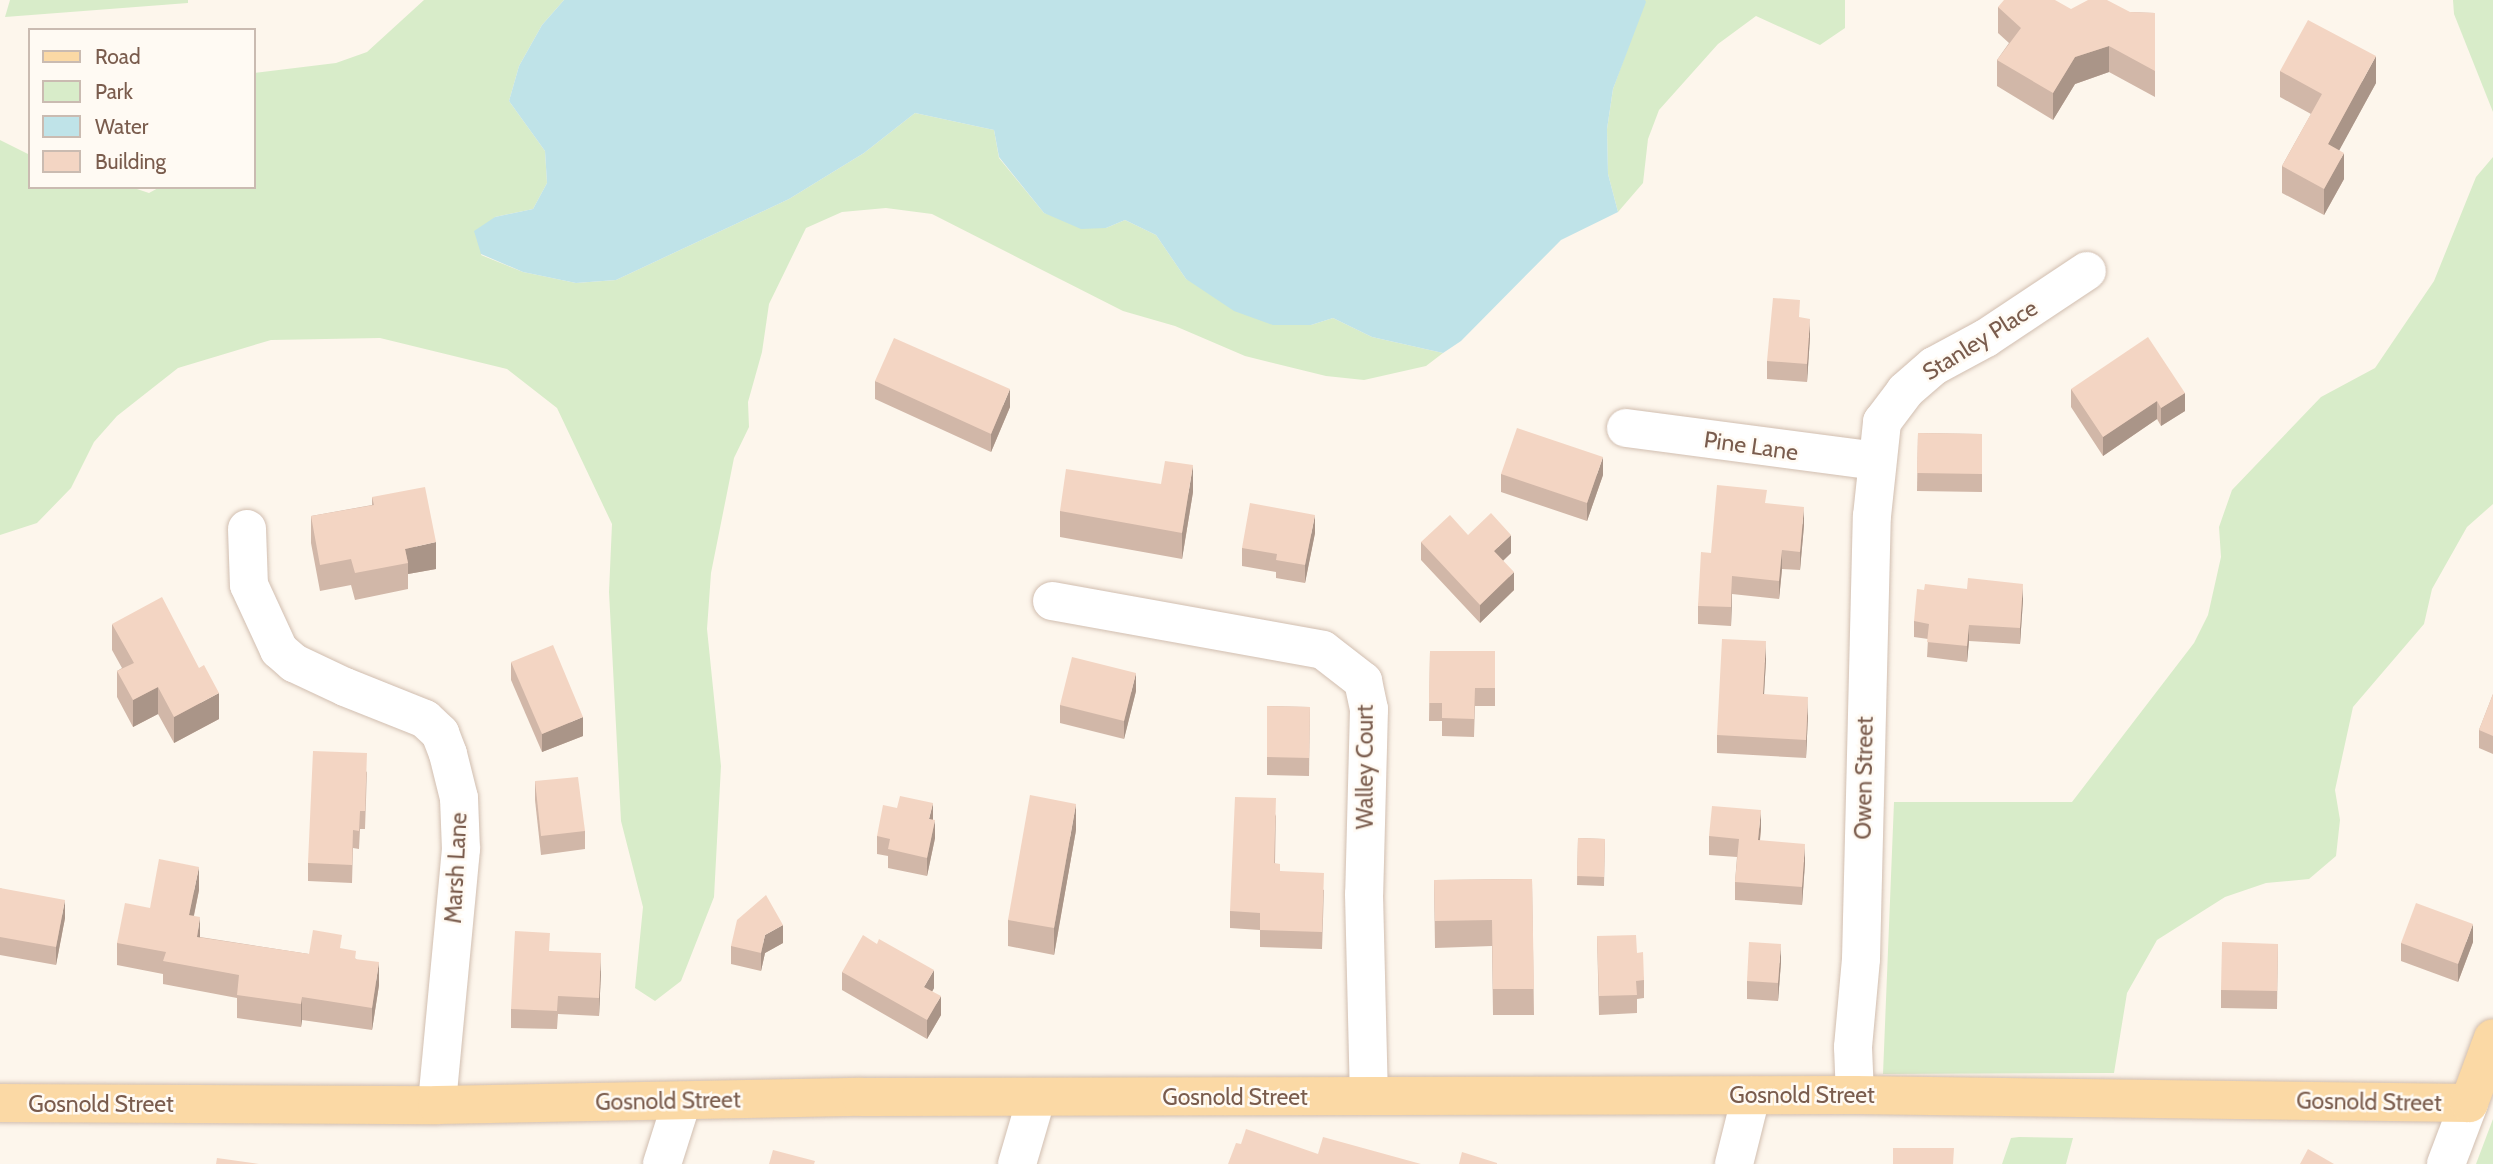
<!DOCTYPE html>
<style>
body{margin:0}
#map{position:relative;width:2493px;height:1164px;overflow:hidden;background:#fdf6ec;font-family:Cabin,sans-serif}
div>[style]{position:absolute}
.green>*{inset:0;background:#d8ecc9}
.water>*{inset:0;background:#bfe3e8}
.roads{filter:drop-shadow(0 0 2px #d1beb0) drop-shadow(0 0 2px #d1beb0)}
.minor>*{height:38px;margin:-19px;padding:0 19px;transform-origin:19px;border-radius:19px;background:#fff}
.major>*{height:38px;margin:-19px;padding:0 19px;transform-origin:19px;border-radius:19px;background:#fbd9a5}
.wall>*{inset:0;background:#d1b7a8}
.shaded-wall>*{inset:0;background:#aa9588}
.building>*{inset:0;background:#f3d5c3}
span{translate:-50% -50%;white-space:nowrap;text-align:center;line-height:1.15;-webkit-text-stroke:5px #fffaf3;paint-order:stroke}
.street-label{font-size:23px;color:#7a5c4d}
.legend{position:absolute;left:28px;top:28px;width:228px;height:161px;box-sizing:border-box;background:#fffaf3;border:2px solid #cabbb1;margin:0;padding:9px 12px;list-style:none;font-size:21px;color:#7a5c4d}
.legend li{display:flex;align-items:center;gap:14px;height:35px}
.legend b{width:35px;border:2px solid #cabbb1}
</style>
<div id="map">
<div class="green">
<div style="clip-path:polygon(10px 0,188px 0,188px 3px,5px 17px)"></div>
<div style="clip-path:polygon(424px 0,564px 0,542px 25px,519px 66px,509px 101px,545px 151px,547px 183px,533px 209px,495px 217px,481px 255px,523px 272px,576px 283px,616px 280px,789px 199px,864px 153px,915px 113px,994px 130px,999px 158px,1044px 213px,1106px 228px,1125px 220px,1156px 235px,1186px 279px,1311px 325px,1333px 318px,1372px 337px,1443px 353px,1426px 366px,1364px 380px,1326px 376px,1245px 356px,1175px 326px,1123px 311px,932px 214px,886px 208px,842px 212px,806px 228px,769px 304px,762px 352px,748px 402px,749px 427px,734px 458px,711px 573px,707px 629px,721px 766px,714px 897px,681px 981px,655px 1001px,635px 988px,643px 907px,621px 821px,609px 592px,612px 524px,557px 408px,507px 369px,380px 338px,271px 340px,178px 368px,117px 416px,94px 442px,71px 488px,37px 523px,0 535px,0 140px,30px 155px,30px 187px,131px 187px,149px 193px,160px 187px,254px 187px,254px 73px,336px 63px,367px 52px)"></div>
<div style="clip-path:polygon(1645px 0,1845px 0,1845px 28px,1820px 45px,1756px 16px,1718px 44px,1659px 110px,1648px 139px,1643px 183px,1618px 212px,1608px 174px,1607px 129px,1613px 89px)"></div>
<div style="clip-path:polygon(2453px 0,2493px 0,2493px 112px,2454px 14px)"></div>
<div style="clip-path:polygon(2493px 157px,2493px 504px,2467px 527px,2432px 589px,2424px 624px,2353px 707px,2335px 790px,2340px 820px,2336px 856px,2309px 879px,2266px 883px,2225px 897px,2157px 940px,2127px 993px,2114px 1073px,1883px 1074px,1894px 802px,2072px 802px,2194px 643px,2208px 615px,2221px 557px,2219px 527px,2232px 490px,2321px 397px,2375px 368px,2434px 281px,2476px 177px)"></div>
<div style="clip-path:polygon(2493px 1119px,2493px 1164px,2476px 1164px)"></div>
<div style="clip-path:polygon(2011px 1138px,2019px 1137px,2073px 1138px,2066px 1164px,2002px 1164px)"></div>
</div>
<div class="water">
<div style="clip-path:polygon(564px 0,1645px 0,1646px 2px,1613px 89px,1607px 129px,1608px 174px,1618px 212px,1561px 240px,1461px 341px,1443px 353px,1372px 337px,1333px 318px,1311px 325px,1273px 325px,1234px 311px,1186px 279px,1156px 235px,1125px 220px,1106px 228px,1081px 229px,1044px 213px,999px 157px,994px 130px,915px 113px,864px 153px,789px 199px,616px 280px,576px 283px,523px 272px,481px 254px,474px 231px,495px 217px,533px 209px,547px 183px,545px 151px,509px 101px,519px 66px,542px 25px)"></div>
</div>
<div class="roads">
<div class="minor">
<div style="left:1626px;top:428px;width:252px;rotate:7.5deg"></div>
<div style="left:247px;top:529px;width:56px;rotate:88deg"></div>
<div style="left:249px;top:585px;width:72px;rotate:65.2deg"></div>
<div style="left:279px;top:650px;width:20px;rotate:41deg"></div>
<div style="left:294px;top:663px;width:56px;rotate:25.2deg"></div>
<div style="left:345px;top:687px;width:86px;rotate:21.8deg"></div>
<div style="left:425px;top:719px;width:21px;rotate:43deg"></div>
<div style="left:440px;top:733px;width:22px;rotate:69deg"></div>
<div style="left:448px;top:754px;width:45px;rotate:76deg"></div>
<div style="left:459px;top:798px;width:51px;rotate:87.8deg"></div>
<div style="left:461px;top:849px;width:257px;rotate:95.4deg"></div>
<div style="left:1052px;top:601px;width:275px;rotate:10.2deg"></div>
<div style="left:1323px;top:650px;width:51px;rotate:37.8deg"></div>
<div style="left:1363px;top:681px;width:29px;rotate:78deg"></div>
<div style="left:1369px;top:709px;width:185px;rotate:91.5deg"></div>
<div style="left:1364px;top:894px;width:202px;rotate:88.6deg"></div>
<div style="left:1855px;top:1095px;width:48px;rotate:-92.4deg"></div>
<div style="left:1853px;top:1047px;width:88px;rotate:-84.8deg"></div>
<div style="left:1861px;top:959px;width:443px;rotate:-88.6deg"></div>
<div style="left:1872px;top:516px;width:95px;rotate:-83.9deg"></div>
<div style="left:1882px;top:422px;width:39px;rotate:-53deg"></div>
<div style="left:1905px;top:391px;width:38px;rotate:-41deg"></div>
<div style="left:1934px;top:366px;width:59px;rotate:-28.3deg"></div>
<div style="left:1986px;top:338px;width:121px;rotate:-33.6deg"></div>
<div style="left:662px;top:1164px;width:66px;rotate:-72.4deg"></div>
<div style="left:1017px;top:1164px;width:68px;rotate:-73.7deg"></div>
<div style="left:1734px;top:1164px;width:70px;rotate:-76deg"></div>
<div style="left:2446px;top:1164px;width:65px;rotate:-69.3deg"></div>
</div>
<div class="major">
<div style="left:0;top:1103px;width:437px;rotate:0.3deg"></div>
<div style="left:437px;top:1105px;width:424px;rotate:-1.1deg"></div>
<div style="left:861px;top:1097px;width:994px;rotate:-0.12deg"></div>
<div style="left:1855px;top:1095px;width:614px;rotate:0.75deg"></div>
<div style="left:2469px;top:1103px;width:69px;rotate:-69.7deg"></div>
</div>
</div>
<div class="wall">
<div style="clip-path:polygon(1998px 7px,2155px 13px,2155px 97px,2109px 72px,2075px 84px,2053px 120px,1997px 86px,1997px 60px,2009px 43px,1998px 33px)"></div>
<div style="clip-path:polygon(2280px 71px,2376px 83px,2339px 150px,2344px 179px,2324px 215px,2282px 193px,2282px 166px,2311px 114px,2280px 97px)"></div>
<div style="clip-path:polygon(1810px 337px,1807px 382px,1767px 379px,1767px 361px)"></div>
<div style="clip-path:polygon(875px 381px,1010px 407px,991px 452px,875px 399px)"></div>
<div style="clip-path:polygon(2071px 389px,2185px 393px,2185px 411px,2161px 426px,2157px 419px,2103px 456px,2071px 407px)"></div>
<div style="clip-path:polygon(1918px 433px,1982px 434px,1982px 492px,1917px 491px)"></div>
<div style="clip-path:polygon(1501px 474px,1603px 475px,1587px 521px,1501px 492px)"></div>
<div style="clip-path:polygon(1193px 492px,1182px 559px,1060px 537px,1060px 511px)"></div>
<div style="clip-path:polygon(372px 497px,436px 569px,408px 574px,408px 589px,355px 600px,351px 585px,320px 591px,311px 543px,311px 516px,372px 505px)"></div>
<div style="clip-path:polygon(1767px 504px,1804px 525px,1800px 570px,1782px 569px,1779px 599px,1732px 594px,1731px 626px,1698px 624px,1698px 606px,1711px 553px)"></div>
<div style="clip-path:polygon(1315px 533px,1305px 583px,1276px 578px,1276px 572px,1242px 566px,1242px 548px)"></div>
<div style="clip-path:polygon(1468px 535px,1511px 553px,1503px 561px,1514px 590px,1480px 623px,1421px 560px,1421px 542px)"></div>
<div style="clip-path:polygon(2023px 600px,2020px 644px,1969px 641px,1967px 662px,1927px 657px,1928px 639px,1914px 637px,1914px 621px)"></div>
<div style="clip-path:polygon(112px 624px,219px 719px,174px 743px,158px 714px,133px 727px,117px 697px,117px 671px,122px 668px,112px 650px)"></div>
<div style="clip-path:polygon(1430px 651px,1495px 651px,1495px 706px,1475px 706px,1474px 737px,1442px 736px,1442px 721px,1429px 721px)"></div>
<div style="clip-path:polygon(1766px 660px,1764px 694px,1808px 715px,1806px 758px,1717px 753px,1717px 735px)"></div>
<div style="clip-path:polygon(511px 662px,583px 736px,542px 752px,511px 680px)"></div>
<div style="clip-path:polygon(1136px 691px,1124px 739px,1060px 723px,1060px 705px)"></div>
<div style="clip-path:polygon(2493px 694px,2493px 754px,2479px 748px,2479px 730px)"></div>
<div style="clip-path:polygon(1267px 706px,1310px 707px,1309px 776px,1267px 775px)"></div>
<div style="clip-path:polygon(367px 771px,365px 829px,360px 829px,359px 849px,353px 848px,352px 883px,308px 881px,308px 863px)"></div>
<div style="clip-path:polygon(535px 781px,585px 831px,585px 849px,541px 855px,535px 800px)"></div>
<div style="clip-path:polygon(1276px 814px,1275px 863px,1280px 871px,1324px 890px,1322px 949px,1260px 947px,1260px 930px,1230px 928px,1230px 911px)"></div>
<div style="clip-path:polygon(933px 819px,935px 838px,927px 876px,888px 868px,888px 856px,877px 854px,877px 836px)"></div>
<div style="clip-path:polygon(1761px 828px,1760px 841px,1805px 863px,1802px 905px,1735px 900px,1735px 882px,1737px 857px,1709px 855px,1709px 836px)"></div>
<div style="clip-path:polygon(1076px 830px,1054px 955px,1008px 946px,1008px 920px)"></div>
<div style="clip-path:polygon(1578px 838px,1605px 839px,1604px 886px,1577px 885px)"></div>
<div style="clip-path:polygon(1532px 879px,1534px 1015px,1493px 1015px,1492px 946px,1435px 948px,1434px 880px)"></div>
<div style="clip-path:polygon(0 888px,65px 918px,56px 965px,0 955px)"></div>
<div style="clip-path:polygon(199px 890px,194px 916px,200px 937px,309px 954px,342px 949px,356px 959px,379px 985px,372px 1030px,302px 1020px,301px 1027px,237px 1018px,237px 998px,163px 984px,163px 974px,117px 965px,117px 943px,150px 908px)"></div>
<div style="clip-path:polygon(1597px 936px,1637px 953px,1644px 980px,1644px 998px,1637px 999px,1637px 1013px,1599px 1015px)"></div>
<div style="clip-path:polygon(2473px 942px,2458px 982px,2401px 961px,2401px 943px)"></div>
<div style="clip-path:polygon(783px 943px,765px 953px,761px 971px,731px 964px,731px 946px)"></div>
<div style="clip-path:polygon(2278px 944px,2277px 1009px,2221px 1008px,2221px 990px)"></div>
<div style="clip-path:polygon(550px 951px,601px 971px,599px 1016px,558px 1014px,557px 1029px,511px 1028px,511px 1009px)"></div>
<div style="clip-path:polygon(1781px 962px,1778px 1001px,1747px 999px,1747px 981px)"></div>
<div style="clip-path:polygon(842px 972px,934px 988px,932px 992px,941px 1015px,927px 1039px,842px 990px)"></div>
</div>
<div class="shaded-wall">
<div style="clip-path:polygon(2109px 46px,2109px 72px,2075px 84px,2053px 120px,2053px 93px,2075px 57px)"></div>
<div style="clip-path:polygon(2376px 56px,2376px 83px,2328px 171px,2328px 144px)"></div>
<div style="clip-path:polygon(2344px 153px,2344px 179px,2324px 215px,2324px 189px)"></div>
<div style="clip-path:polygon(1810px 319px,1810px 337px,1807px 382px,1807px 364px)"></div>
<div style="clip-path:polygon(1010px 389px,1010px 407px,991px 452px,991px 434px)"></div>
<div style="clip-path:polygon(2185px 393px,2185px 411px,2161px 426px,2161px 408px)"></div>
<div style="clip-path:polygon(2157px 401px,2157px 419px,2103px 456px,2103px 437px)"></div>
<div style="clip-path:polygon(1603px 457px,1603px 475px,1587px 521px,1587px 503px)"></div>
<div style="clip-path:polygon(1193px 465px,1193px 492px,1182px 559px,1182px 533px)"></div>
<div style="clip-path:polygon(1804px 507px,1804px 525px,1800px 570px,1800px 552px)"></div>
<div style="clip-path:polygon(1315px 515px,1315px 533px,1305px 583px,1305px 565px)"></div>
<div style="clip-path:polygon(1511px 535px,1511px 553px,1494px 569px,1494px 551px)"></div>
<div style="clip-path:polygon(436px 542px,436px 569px,408px 574px,408px 563px,405px 549px)"></div>
<div style="clip-path:polygon(1782px 550px,1782px 569px,1779px 599px,1779px 581px)"></div>
<div style="clip-path:polygon(1514px 572px,1514px 590px,1480px 623px,1480px 605px)"></div>
<div style="clip-path:polygon(1732px 576px,1732px 594px,1731px 626px,1731px 607px)"></div>
<div style="clip-path:polygon(2023px 584px,2023px 600px,2020px 644px,2020px 628px)"></div>
<div style="clip-path:polygon(1969px 625px,1969px 641px,1967px 662px,1967px 646px)"></div>
<div style="clip-path:polygon(1766px 641px,1766px 660px,1763px 712px,1763px 694px)"></div>
<div style="clip-path:polygon(1136px 673px,1136px 691px,1124px 739px,1124px 721px)"></div>
<div style="clip-path:polygon(158px 687px,158px 714px,133px 727px,133px 700px)"></div>
<div style="clip-path:polygon(219px 693px,219px 719px,174px 743px,174px 717px)"></div>
<div style="clip-path:polygon(1808px 697px,1808px 715px,1806px 758px,1806px 740px)"></div>
<div style="clip-path:polygon(583px 717px,583px 736px,542px 752px,542px 734px)"></div>
<div style="clip-path:polygon(933px 803px,933px 821px,929px 819px)"></div>
<div style="clip-path:polygon(1076px 804px,1076px 830px,1054px 955px,1054px 928px)"></div>
<div style="clip-path:polygon(1761px 810px,1761px 828px,1758px 858px,1758px 840px)"></div>
<div style="clip-path:polygon(935px 820px,935px 838px,927px 876px,927px 858px)"></div>
<div style="clip-path:polygon(1805px 844px,1805px 863px,1802px 905px,1802px 887px)"></div>
<div style="clip-path:polygon(199px 867px,199px 890px,189px 938px,189px 915px)"></div>
<div style="clip-path:polygon(65px 900px,65px 918px,56px 965px,56px 947px)"></div>
<div style="clip-path:polygon(200px 917px,200px 940px,197px 937px)"></div>
<div style="clip-path:polygon(2473px 924px,2473px 942px,2458px 982px,2458px 964px)"></div>
<div style="clip-path:polygon(783px 925px,783px 943px,765px 953px,761px 971px,761px 953px,765px 935px)"></div>
<div style="clip-path:polygon(1781px 944px,1781px 962px,1778px 1001px,1778px 983px)"></div>
<div style="clip-path:polygon(601px 953px,601px 971px,599px 1016px,599px 998px)"></div>
<div style="clip-path:polygon(379px 962px,379px 985px,372px 1030px,372px 1008px)"></div>
<div style="clip-path:polygon(934px 970px,934px 988px,924px 1005px,924px 987px)"></div>
<div style="clip-path:polygon(941px 996px,941px 1015px,927px 1039px,927px 1020px)"></div>
<div style="clip-path:polygon(302px 997px,302px 1020px,301px 1027px,301px 1004px)"></div>
</div>
<div class="building">
<div style="clip-path:polygon(2004px 0,2055px 0,2071px 9px,2088px 0,2107px 0,2130px 12px,2155px 13px,2155px 71px,2109px 46px,2075px 57px,2053px 93px,1997px 60px,2021px 28px,1998px 7px)"></div>
<div style="clip-path:polygon(2308px 20px,2376px 56px,2328px 144px,2344px 153px,2324px 189px,2282px 166px,2322px 94px,2280px 71px)"></div>
<div style="clip-path:polygon(1773px 298px,1800px 300px,1799px 317px,1810px 319px,1807px 364px,1767px 361px)"></div>
<div style="clip-path:polygon(2148px 337px,2185px 393px,2161px 408px,2157px 401px,2103px 437px,2071px 389px)"></div>
<div style="clip-path:polygon(894px 338px,1010px 389px,991px 434px,875px 381px)"></div>
<div style="clip-path:polygon(1517px 428px,1603px 457px,1587px 503px,1501px 474px)"></div>
<div style="clip-path:polygon(1918px 433px,1982px 434px,1982px 474px,1917px 473px)"></div>
<div style="clip-path:polygon(1165px 461px,1193px 465px,1182px 533px,1060px 511px,1066px 469px,1161px 484px)"></div>
<div style="clip-path:polygon(1717px 485px,1767px 490px,1765px 503px,1804px 507px,1800px 552px,1782px 550px,1779px 581px,1732px 576px,1731px 607px,1698px 606px,1701px 552px,1711px 553px)"></div>
<div style="clip-path:polygon(425px 487px,436px 542px,405px 549px,408px 563px,355px 573px,351px 559px,320px 565px,311px 516px,374px 505px,372px 497px)"></div>
<div style="clip-path:polygon(1250px 503px,1315px 515px,1305px 565px,1276px 560px,1277px 554px,1242px 548px)"></div>
<div style="clip-path:polygon(1491px 513px,1511px 535px,1494px 551px,1514px 572px,1480px 605px,1421px 542px,1450px 515px,1468px 535px)"></div>
<div style="clip-path:polygon(1968px 578px,2023px 584px,2020px 628px,1969px 625px,1967px 646px,1927px 642px,1929px 624px,1914px 621px,1917px 589px,1924px 590px,1925px 584px,1967px 589px)"></div>
<div style="clip-path:polygon(162px 597px,199px 668px,204px 665px,219px 693px,174px 717px,158px 687px,133px 700px,117px 671px,134px 663px,112px 624px)"></div>
<div style="clip-path:polygon(1722px 639px,1766px 641px,1763px 694px,1808px 697px,1806px 740px,1717px 735px)"></div>
<div style="clip-path:polygon(553px 645px,583px 717px,542px 734px,511px 662px)"></div>
<div style="clip-path:polygon(1430px 651px,1495px 651px,1495px 688px,1475px 688px,1474px 719px,1442px 718px,1442px 703px,1429px 703px)"></div>
<div style="clip-path:polygon(1072px 657px,1136px 673px,1124px 721px,1060px 705px)"></div>
<div style="clip-path:polygon(2493px 694px,2493px 736px,2479px 730px)"></div>
<div style="clip-path:polygon(1267px 706px,1310px 707px,1309px 758px,1267px 757px)"></div>
<div style="clip-path:polygon(313px 751px,367px 753px,365px 811px,360px 811px,359px 831px,353px 830px,352px 865px,308px 863px)"></div>
<div style="clip-path:polygon(578px 777px,585px 831px,541px 836px,535px 781px)"></div>
<div style="clip-path:polygon(1030px 795px,1076px 804px,1054px 928px,1008px 920px)"></div>
<div style="clip-path:polygon(900px 796px,933px 803px,929px 819px,935px 820px,927px 858px,888px 849px,890px 839px,877px 836px,883px 805px,897px 808px)"></div>
<div style="clip-path:polygon(1235px 797px,1276px 798px,1274px 863px,1280px 864px,1280px 871px,1324px 873px,1322px 932px,1260px 930px,1260px 913px,1230px 911px)"></div>
<div style="clip-path:polygon(1712px 806px,1761px 810px,1758px 840px,1805px 844px,1802px 887px,1735px 882px,1739px 839px,1709px 836px)"></div>
<div style="clip-path:polygon(1578px 838px,1605px 839px,1604px 877px,1577px 876px)"></div>
<div style="clip-path:polygon(159px 859px,199px 867px,189px 915px,200px 917px,197px 937px,309px 954px,313px 930px,342px 935px,340px 948px,356px 951px,355px 959px,379px 962px,372px 1008px,302px 997px,301px 1004px,237px 995px,239px 975px,163px 961px,166px 952px,117px 943px,125px 903px,150px 908px)"></div>
<div style="clip-path:polygon(1532px 879px,1534px 989px,1493px 989px,1492px 920px,1435px 921px,1434px 880px)"></div>
<div style="clip-path:polygon(0 888px,65px 900px,56px 947px,0 937px)"></div>
<div style="clip-path:polygon(766px 895px,783px 925px,765px 935px,761px 953px,731px 946px,737px 920px)"></div>
<div style="clip-path:polygon(2416px 903px,2473px 924px,2458px 964px,2401px 943px)"></div>
<div style="clip-path:polygon(515px 931px,550px 933px,549px 951px,601px 953px,599px 998px,558px 996px,557px 1011px,511px 1009px)"></div>
<div style="clip-path:polygon(863px 935px,877px 944px,879px 939px,934px 970px,924px 987px,941px 996px,927px 1020px,842px 972px)"></div>
<div style="clip-path:polygon(1636px 935px,1637px 953px,1643px 952px,1644px 980px,1636px 981px,1637px 995px,1599px 996px,1597px 936px)"></div>
<div style="clip-path:polygon(1749px 942px,1781px 944px,1778px 983px,1747px 981px)"></div>
<div style="clip-path:polygon(2222px 942px,2278px 944px,2277px 991px,2221px 990px)"></div>
<div style="clip-path:polygon(1246px 1129px,1318px 1154px,1323px 1137px,1421px 1164px,1228px 1164px,1236px 1143px,1241px 1144px)"></div>
<div style="clip-path:polygon(1893px 1148px,1954px 1148px,1953px 1164px,1893px 1164px)"></div>
<div style="clip-path:polygon(2308px 1149px,2334px 1164px,2300px 1164px)"></div>
<div style="clip-path:polygon(773px 1150px,815px 1161px,814px 1164px,769px 1164px)"></div>
<div style="clip-path:polygon(1462px 1152px,1497px 1163px,1497px 1164px,1459px 1164px)"></div>
<div style="clip-path:polygon(217px 1158px,259px 1164px,216px 1164px)"></div>
</div>
<div class="street-label">
<span style="left:1980px;top:340px;rotate:-32deg">Stanley Place</span>
<span style="left:1751px;top:446px;rotate:8deg">Pine Lane</span>
<span style="left:1365px;top:767px;rotate:-90deg">Walley Court</span>
<span style="left:1864px;top:778px;rotate:-89deg">Owen Street</span>
<span style="left:456px;top:868px;rotate:-87deg">Marsh Lane</span>
<span style="left:1802px;top:1095px">Gosnold Street</span>
<span style="left:1235px;top:1097px">Gosnold Street</span>
<span style="left:668px;top:1101px;rotate:-1deg">Gosnold Street</span>
<span style="left:2369px;top:1102px;rotate:1deg">Gosnold Street</span>
<span style="left:101px;top:1104px">Gosnold Street</span>
</div>
<ul class="legend">
<li><b style="height:9px;background:#fbd9a5"></b>Road</li>
<li><b style="height:19px;background:#d8ecc9"></b>Park</li>
<li><b style="height:19px;background:#bfe3e8"></b>Water</li>
<li><b style="height:19px;background:#f3d5c3"></b>Building</li>
</ul>
</div>
